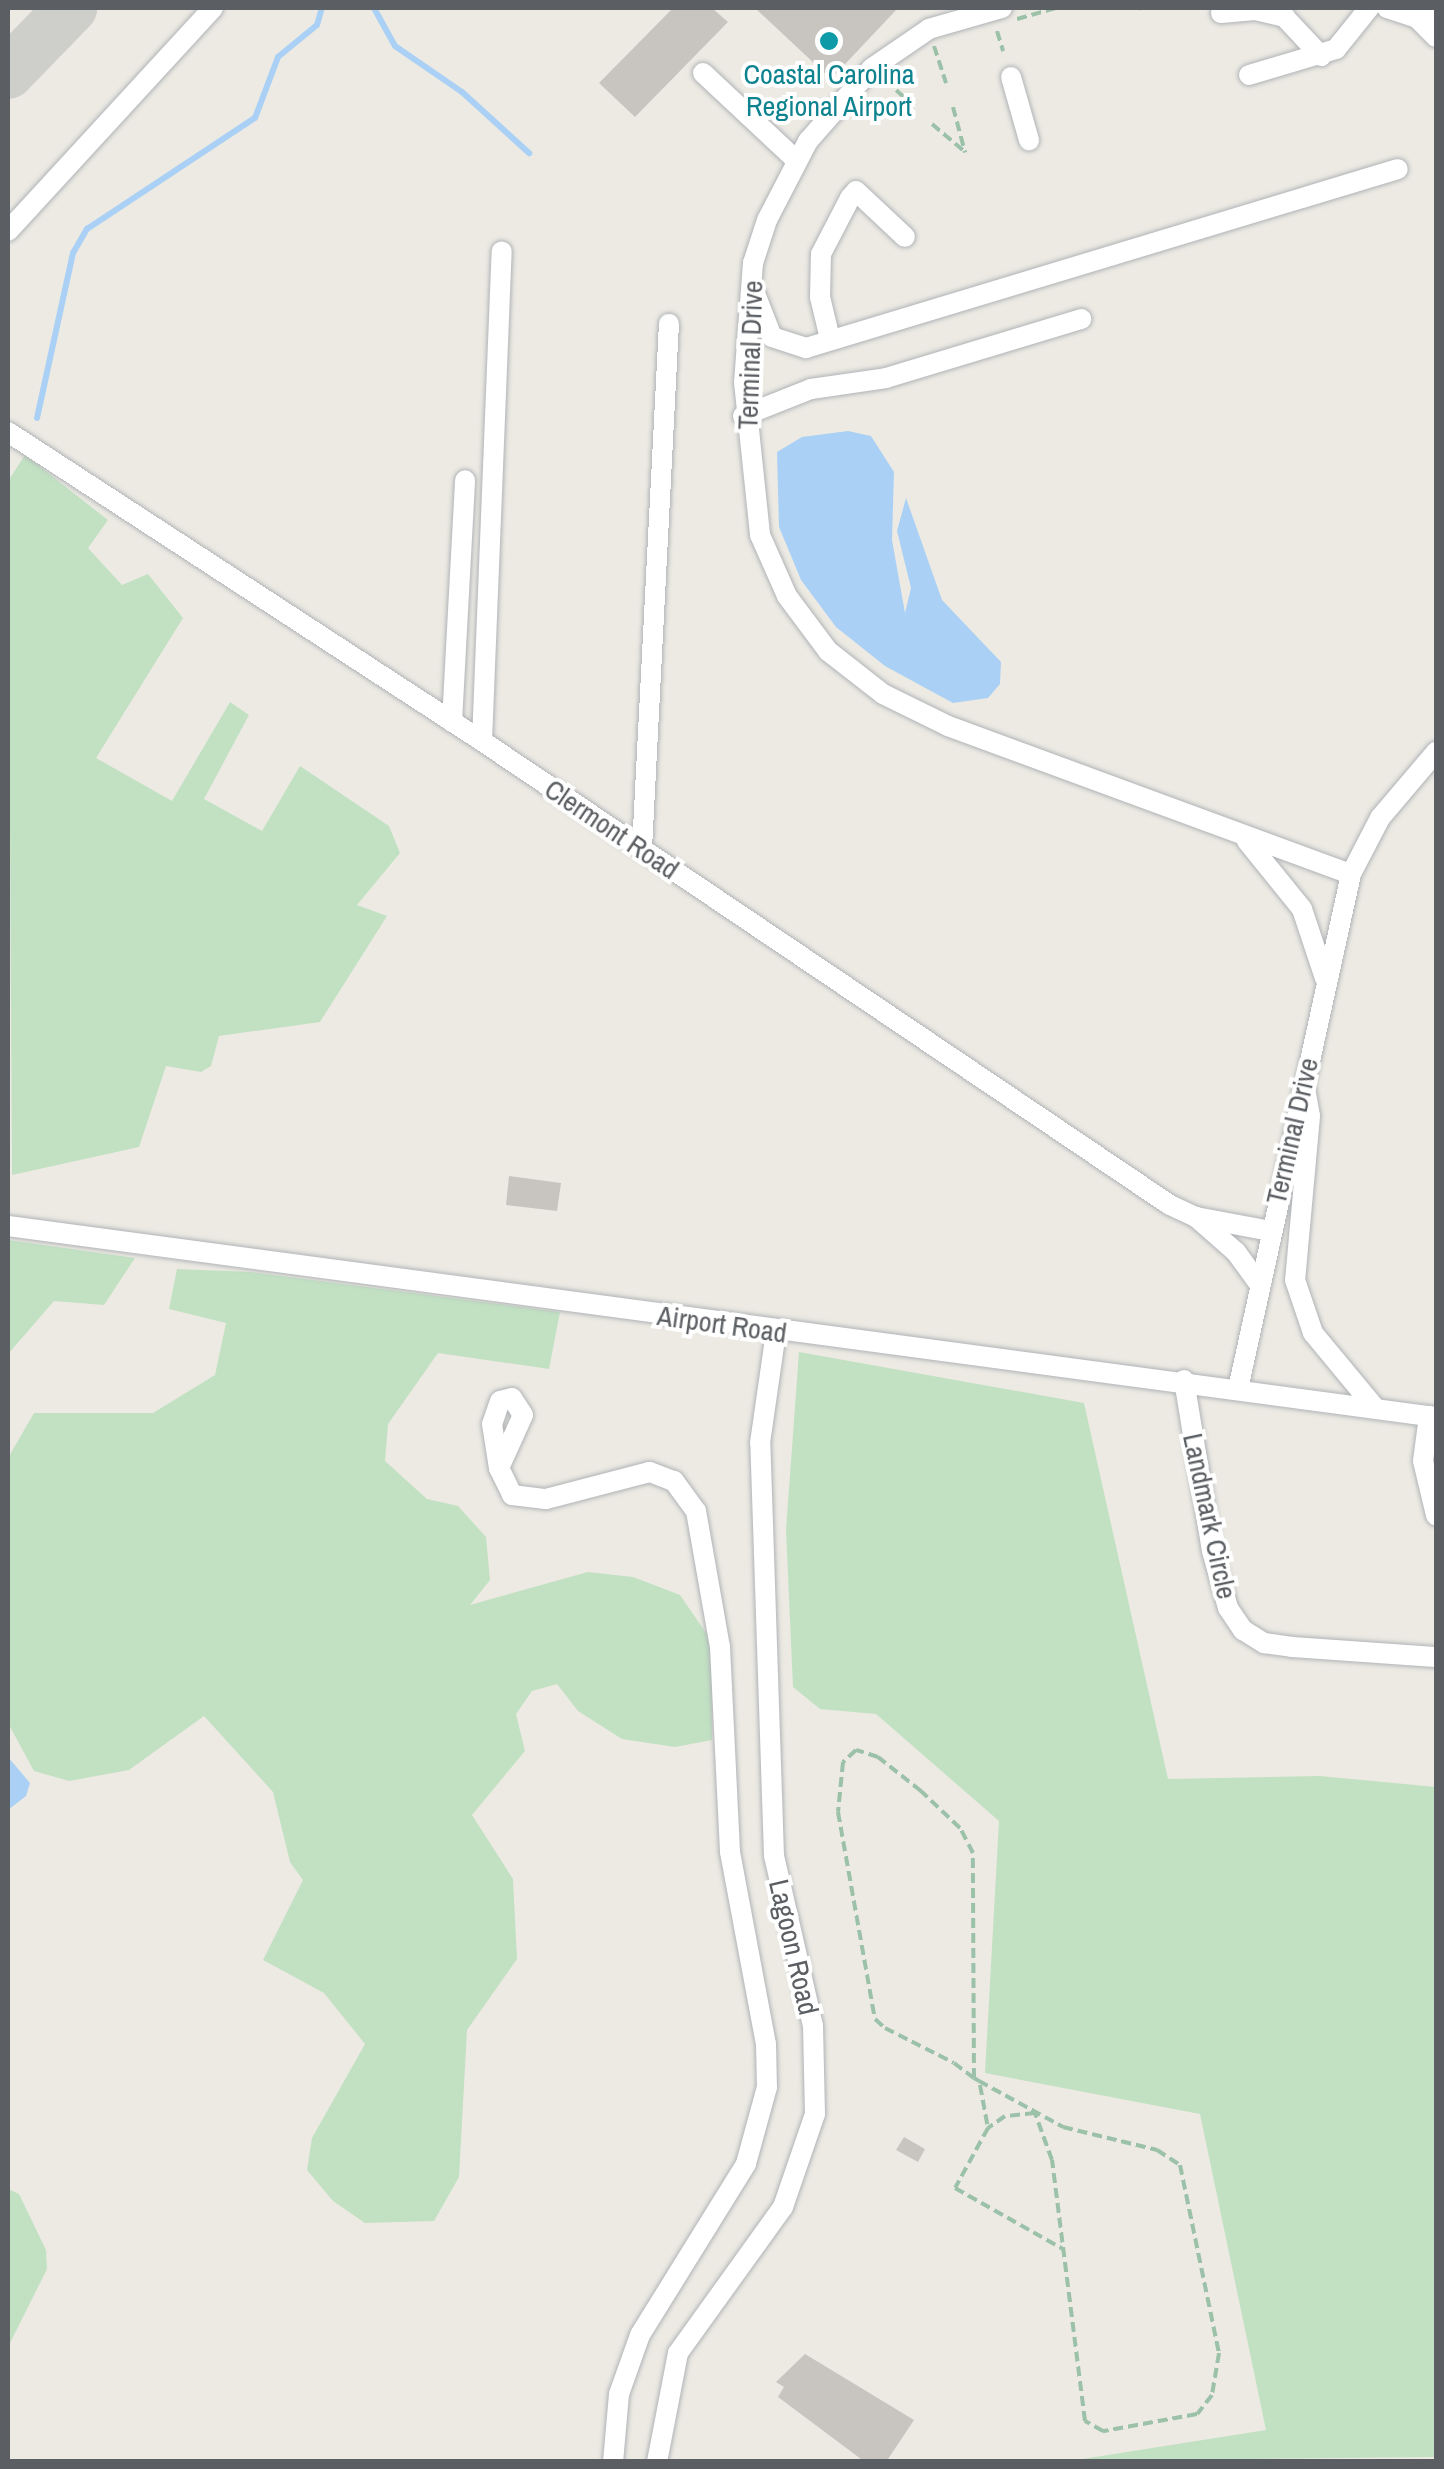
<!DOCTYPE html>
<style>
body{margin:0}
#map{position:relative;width:1444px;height:2469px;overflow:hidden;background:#eceae3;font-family:"Archivo Narrow",sans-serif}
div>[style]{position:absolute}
.green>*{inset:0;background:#c2e1c3}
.water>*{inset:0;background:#aad1f5}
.stream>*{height:6px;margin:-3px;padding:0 3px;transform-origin:3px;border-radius:3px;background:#aad1f5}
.taxiway>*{height:52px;margin:-26px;padding:0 26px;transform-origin:26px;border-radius:26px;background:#cececa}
.building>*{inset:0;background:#c8c5c0}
.path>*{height:4px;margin-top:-2px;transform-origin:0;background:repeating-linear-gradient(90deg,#9cc1a9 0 10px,transparent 0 15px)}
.roads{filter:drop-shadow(0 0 2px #b0b3b7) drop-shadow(0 0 2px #b0b3b7)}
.minor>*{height:20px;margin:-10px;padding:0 10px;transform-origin:10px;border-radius:10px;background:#fff}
.dots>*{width:28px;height:28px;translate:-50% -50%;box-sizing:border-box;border:5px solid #fff;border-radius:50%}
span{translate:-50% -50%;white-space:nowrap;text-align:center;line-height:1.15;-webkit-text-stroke:8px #fff;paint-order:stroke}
.culture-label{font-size:28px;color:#0d838f}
.street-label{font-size:28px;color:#5b5e62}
.frame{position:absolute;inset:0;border:10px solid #5b5e62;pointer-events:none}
</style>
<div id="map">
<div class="green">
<div style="clip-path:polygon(25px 455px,108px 520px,88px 548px,122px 585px,148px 574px,183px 618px,96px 758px,172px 801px,230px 702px,249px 715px,204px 799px,262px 831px,300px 766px,389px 826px,400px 853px,357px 905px,387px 916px,320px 1022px,219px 1036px,211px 1066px,201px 1072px,166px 1066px,139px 1147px,12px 1175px,8px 481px)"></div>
<div style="clip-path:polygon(8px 1240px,135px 1258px,104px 1305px,54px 1301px,8px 1354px)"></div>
<div style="clip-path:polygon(177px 1269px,251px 1272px,560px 1312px,549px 1369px,438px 1353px,388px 1424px,385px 1461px,427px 1499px,458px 1506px,486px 1537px,490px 1580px,470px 1605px,588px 1572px,633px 1577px,680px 1595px,713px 1643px,712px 1740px,675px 1747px,622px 1739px,578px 1711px,557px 1684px,532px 1691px,516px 1714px,525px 1751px,472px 1815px,513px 1879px,517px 1959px,467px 2030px,459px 2177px,434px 2221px,365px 2223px,333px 2201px,307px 2170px,312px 2138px,365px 2044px,324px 1993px,263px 1960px,303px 1880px,290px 1862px,273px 1792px,204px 1716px,129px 1770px,69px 1781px,34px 1771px,8px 1723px,8px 1458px,34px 1413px,153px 1413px,215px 1375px,226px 1323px,169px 1309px)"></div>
<div style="clip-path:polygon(799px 1352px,1084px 1403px,1168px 1779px,1320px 1776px,1436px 1787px,1436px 2457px,1070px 2461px,1266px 2430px,1200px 2114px,985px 2073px,999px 1821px,876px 1714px,820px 1709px,793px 1687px,786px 1530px)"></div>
<div style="clip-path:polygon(8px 2189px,19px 2194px,46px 2250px,47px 2269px,8px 2347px)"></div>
</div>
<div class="water">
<div style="clip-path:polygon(848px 431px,871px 436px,894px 472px,892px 540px,905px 613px,911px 588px,897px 531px,906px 498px,942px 600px,1001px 662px,1000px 684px,988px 698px,953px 703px,885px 666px,836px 627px,801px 580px,779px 527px,777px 452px,802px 437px)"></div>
<div style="clip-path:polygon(8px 1757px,30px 1783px,26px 1796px,8px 1810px)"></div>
</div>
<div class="stream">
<div style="left:374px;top:8px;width:43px;rotate:61.1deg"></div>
<div style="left:395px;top:46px;width:81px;rotate:34.5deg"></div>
<div style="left:462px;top:92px;width:91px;rotate:42.3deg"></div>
<div style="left:37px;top:418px;width:169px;rotate:-77.7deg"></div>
<div style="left:73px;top:253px;width:28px;rotate:-60deg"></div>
<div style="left:87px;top:229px;width:201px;rotate:-33.5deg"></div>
<div style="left:255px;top:118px;width:65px;rotate:-69.3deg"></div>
<div style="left:278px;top:57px;width:50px;rotate:-39.4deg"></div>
<div style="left:317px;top:25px;width:18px;rotate:-74deg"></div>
</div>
<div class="taxiway">
<div style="left:8px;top:73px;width:91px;rotate:-45.9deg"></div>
</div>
<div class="building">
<div style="clip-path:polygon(673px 8px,712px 8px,728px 22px,635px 117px,599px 83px)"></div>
<div style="clip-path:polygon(755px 8px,898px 8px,831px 79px)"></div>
<div style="clip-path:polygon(509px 1176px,561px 1183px,557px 1211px,506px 1205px)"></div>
<div style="clip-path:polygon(904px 2137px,925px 2149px,918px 2162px,896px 2150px)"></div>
<div style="clip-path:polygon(805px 2354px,914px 2420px,886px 2462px,865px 2462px,778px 2397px,784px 2387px,776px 2382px)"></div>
</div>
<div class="path">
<div style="left:1140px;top:8px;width:2px;rotate:63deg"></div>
<div style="left:1017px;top:19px;width:41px;rotate:-15.8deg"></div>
<div style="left:997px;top:31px;width:21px;rotate:73deg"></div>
<div style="left:934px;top:46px;width:39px;rotate:72deg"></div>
<div style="left:885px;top:80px;width:42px;rotate:42.1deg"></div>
<div style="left:953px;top:107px;width:47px;rotate:75.1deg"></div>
<div style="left:932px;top:124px;width:43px;rotate:40.3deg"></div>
<div style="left:974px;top:2078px;width:225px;rotate:-90.3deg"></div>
<div style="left:973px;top:1853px;width:28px;rotate:-117deg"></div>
<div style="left:960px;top:1828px;width:54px;rotate:-136.5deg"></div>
<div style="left:921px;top:1791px;width:55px;rotate:-141.7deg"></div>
<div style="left:878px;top:1757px;width:23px;rotate:-162deg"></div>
<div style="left:856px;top:1750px;width:18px;rotate:137deg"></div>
<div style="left:843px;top:1762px;width:50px;rotate:95.7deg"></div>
<div style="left:838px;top:1812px;width:210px;rotate:79.9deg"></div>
<div style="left:875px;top:2019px;width:13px;rotate:42deg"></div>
<div style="left:885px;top:2028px;width:77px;rotate:26.9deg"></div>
<div style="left:954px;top:2063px;width:25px;rotate:37deg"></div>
<div style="left:974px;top:2078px;width:6px;rotate:31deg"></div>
<div style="left:979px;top:2081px;width:96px;rotate:28.7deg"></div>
<div style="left:1063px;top:2127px;width:97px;rotate:13.7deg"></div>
<div style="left:1157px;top:2150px;width:27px;rotate:33deg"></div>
<div style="left:1180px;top:2165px;width:192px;rotate:78.3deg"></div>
<div style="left:1219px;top:2353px;width:43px;rotate:99.5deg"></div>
<div style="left:1212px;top:2395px;width:24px;rotate:128deg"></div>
<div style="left:1197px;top:2414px;width:96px;rotate:169.7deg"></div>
<div style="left:1103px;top:2431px;width:21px;rotate:-151deg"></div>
<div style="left:1085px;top:2421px;width:263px;rotate:-97.2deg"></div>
<div style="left:1052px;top:2160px;width:50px;rotate:-109.9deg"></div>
<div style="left:1035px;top:2113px;width:30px;rotate:174deg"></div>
<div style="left:1005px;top:2116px;width:21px;rotate:145deg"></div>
<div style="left:988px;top:2128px;width:68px;rotate:118.8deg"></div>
<div style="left:955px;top:2188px;width:124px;rotate:29.5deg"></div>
<div style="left:980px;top:2085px;width:44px;rotate:79.5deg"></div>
</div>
<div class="roads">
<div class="minor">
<div style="left:1002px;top:8px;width:76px;rotate:164deg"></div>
<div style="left:929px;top:29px;width:69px;rotate:145.6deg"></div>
<div style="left:872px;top:68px;width:97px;rotate:131.2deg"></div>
<div style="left:808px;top:141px;width:89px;rotate:117.4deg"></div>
<div style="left:767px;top:220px;width:45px;rotate:108deg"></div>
<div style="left:753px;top:263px;width:119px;rotate:94.3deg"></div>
<div style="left:744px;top:382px;width:154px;rotate:84deg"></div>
<div style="left:760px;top:535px;width:67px;rotate:66.1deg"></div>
<div style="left:787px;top:596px;width:69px;rotate:53.3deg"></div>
<div style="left:828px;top:651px;width:70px;rotate:38deg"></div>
<div style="left:883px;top:694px;width:72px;rotate:26.2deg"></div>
<div style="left:948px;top:726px;width:429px;rotate:20.2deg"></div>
<div style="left:1276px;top:8px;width:66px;rotate:46.8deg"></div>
<div style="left:1387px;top:8px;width:32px;rotate:18deg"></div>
<div style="left:1417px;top:18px;width:19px;rotate:-9deg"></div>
<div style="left:1221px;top:13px;width:34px;rotate:-5deg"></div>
<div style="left:1255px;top:10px;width:31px;rotate:13deg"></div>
<div style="left:1417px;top:18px;width:27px;rotate:45deg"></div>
<div style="left:703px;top:73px;width:127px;rotate:43.1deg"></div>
<div style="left:1249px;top:75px;width:91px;rotate:-16.6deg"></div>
<div style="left:1336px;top:49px;width:53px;rotate:-51.2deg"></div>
<div style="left:1011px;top:77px;width:66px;rotate:74.1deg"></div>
<div style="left:8px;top:231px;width:303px;rotate:-47.4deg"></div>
<div style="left:754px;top:291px;width:49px;rotate:68.6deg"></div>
<div style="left:772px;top:337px;width:36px;rotate:18deg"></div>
<div style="left:806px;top:348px;width:618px;rotate:-16.82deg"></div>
<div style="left:830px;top:339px;width:43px;rotate:-103.4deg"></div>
<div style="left:820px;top:297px;width:43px;rotate:-88.7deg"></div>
<div style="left:821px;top:254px;width:63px;rotate:-62.6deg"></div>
<div style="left:850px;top:198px;width:9px;rotate:-49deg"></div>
<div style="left:856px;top:191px;width:67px;rotate:43.2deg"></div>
<div style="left:743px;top:416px;width:73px;rotate:-21.7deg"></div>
<div style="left:811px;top:389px;width:76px;rotate:-8.3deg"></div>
<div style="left:886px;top:378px;width:204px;rotate:-16.8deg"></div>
<div style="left:8px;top:432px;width:566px;rotate:33.1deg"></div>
<div style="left:482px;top:741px;width:830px;rotate:34deg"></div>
<div style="left:1170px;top:1205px;width:29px;rotate:25deg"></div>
<div style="left:1196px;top:1217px;width:75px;rotate:10.7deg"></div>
<div style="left:452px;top:722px;width:242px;rotate:-86.9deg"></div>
<div style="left:482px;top:741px;width:490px;rotate:-87.7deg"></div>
<div style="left:1247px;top:841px;width:87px;rotate:51deg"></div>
<div style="left:1302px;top:909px;width:73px;rotate:71.6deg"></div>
<div style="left:642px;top:849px;width:526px;rotate:-87.06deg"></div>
<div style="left:1305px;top:1088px;width:28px;rotate:80deg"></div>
<div style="left:1310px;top:1116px;width:165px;rotate:95.2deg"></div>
<div style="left:1295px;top:1280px;width:56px;rotate:71.2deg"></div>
<div style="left:1313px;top:1333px;width:97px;rotate:50.4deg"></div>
<div style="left:1196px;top:1217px;width:53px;rotate:41.2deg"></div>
<div style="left:1236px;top:1252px;width:39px;rotate:54deg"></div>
<div style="left:8px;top:1226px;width:1441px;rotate:7.62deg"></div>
<div style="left:1184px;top:1380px;width:173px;rotate:80.7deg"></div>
<div style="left:1212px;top:1551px;width:59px;rotate:74.3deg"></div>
<div style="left:1228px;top:1608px;width:27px;rotate:56deg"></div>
<div style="left:1243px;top:1630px;width:25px;rotate:32deg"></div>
<div style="left:1264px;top:1643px;width:28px;rotate:8deg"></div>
<div style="left:1292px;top:1647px;width:144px;rotate:4deg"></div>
<div style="left:1238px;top:1389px;width:527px;rotate:-77.62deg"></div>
<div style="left:1351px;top:874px;width:63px;rotate:-62.6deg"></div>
<div style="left:1380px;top:818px;width:87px;rotate:-49.7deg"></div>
<div style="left:1429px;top:1416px;width:45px;rotate:97.6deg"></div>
<div style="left:1423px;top:1461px;width:56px;rotate:76.5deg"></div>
<div style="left:499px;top:1468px;width:58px;rotate:-65.6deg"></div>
<div style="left:523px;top:1415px;width:20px;rotate:-123deg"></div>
<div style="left:512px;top:1398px;width:12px;rotate:166deg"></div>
<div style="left:500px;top:1401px;width:24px;rotate:109deg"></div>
<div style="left:492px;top:1424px;width:45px;rotate:81deg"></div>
<div style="left:499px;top:1468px;width:30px;rotate:64deg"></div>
<div style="left:512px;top:1495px;width:34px;rotate:7deg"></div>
<div style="left:546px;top:1499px;width:107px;rotate:-14.6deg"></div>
<div style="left:650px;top:1472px;width:26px;rotate:21deg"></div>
<div style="left:674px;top:1481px;width:37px;rotate:54deg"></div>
<div style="left:696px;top:1511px;width:138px;rotate:80deg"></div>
<div style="left:720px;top:1647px;width:205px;rotate:87.2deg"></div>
<div style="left:730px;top:1852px;width:195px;rotate:79.4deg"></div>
<div style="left:766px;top:2044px;width:43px;rotate:88.7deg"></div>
<div style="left:767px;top:2087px;width:80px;rotate:105.3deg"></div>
<div style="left:746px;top:2164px;width:201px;rotate:121.8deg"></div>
<div style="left:640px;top:2335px;width:63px;rotate:109.6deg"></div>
<div style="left:619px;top:2394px;width:68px;rotate:95deg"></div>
<div style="left:657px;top:2462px;width:111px;rotate:-79.1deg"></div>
<div style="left:678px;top:2353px;width:180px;rotate:-54.3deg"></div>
<div style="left:783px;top:2207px;width:98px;rotate:-71deg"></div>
<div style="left:815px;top:2114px;width:88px;rotate:-91.3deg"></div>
<div style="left:813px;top:2026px;width:174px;rotate:-102.9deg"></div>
<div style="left:774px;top:1856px;width:413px;rotate:-91.9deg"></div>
<div style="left:760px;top:1443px;width:112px;rotate:-81.8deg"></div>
</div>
</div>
<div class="dots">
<div style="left:829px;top:41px;background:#0f9aa8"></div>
</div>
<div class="culture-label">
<span style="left:829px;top:90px">Coastal Carolina<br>Regional Airport</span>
</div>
<div class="street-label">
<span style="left:750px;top:355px;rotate:-88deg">Terminal Drive</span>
<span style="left:612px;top:829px;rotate:34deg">Clermont Road</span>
<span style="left:1292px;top:1131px;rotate:-77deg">Terminal Drive</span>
<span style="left:722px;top:1324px;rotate:8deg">Airport Road</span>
<span style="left:1210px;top:1516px;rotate:78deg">Landmark Circle</span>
<span style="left:794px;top:1947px;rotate:77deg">Lagoon Road</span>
</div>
<div class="frame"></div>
</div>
